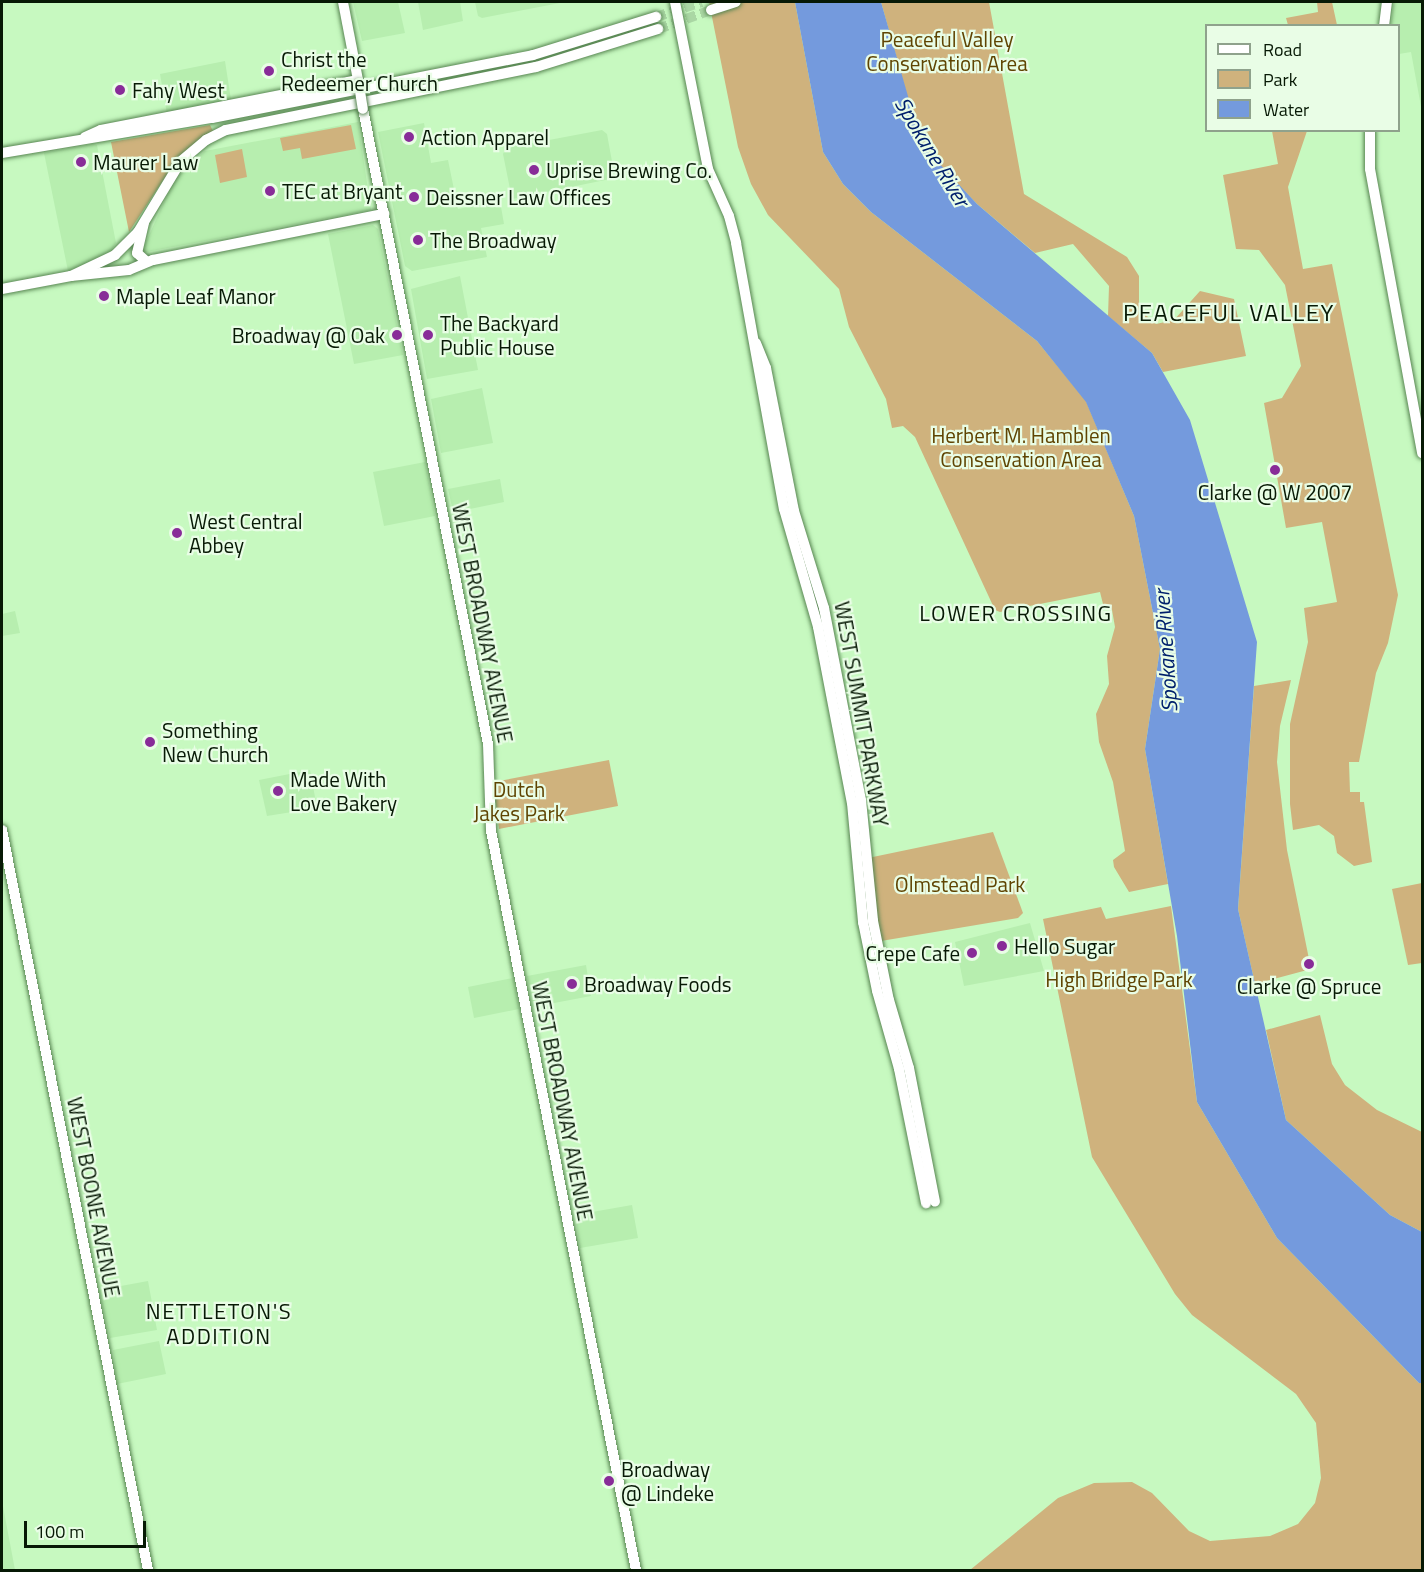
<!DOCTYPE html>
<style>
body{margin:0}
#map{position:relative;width:1424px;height:1572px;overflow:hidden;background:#c7f9c0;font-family:"Titillium Web",sans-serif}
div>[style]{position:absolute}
.built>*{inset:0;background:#b7eeaf}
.green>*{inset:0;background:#cfb27d}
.water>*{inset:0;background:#749add}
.secondary-tunnel>*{height:10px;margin-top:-5px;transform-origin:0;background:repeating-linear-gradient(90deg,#aad7a4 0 10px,transparent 0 15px)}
.roads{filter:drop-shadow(0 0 2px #578551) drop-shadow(0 0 2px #578551)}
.secondary>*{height:10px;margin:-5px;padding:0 5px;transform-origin:5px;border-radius:5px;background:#fff}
.primary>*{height:10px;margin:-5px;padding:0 5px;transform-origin:5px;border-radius:5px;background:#fff}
.bridges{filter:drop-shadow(0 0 2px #578551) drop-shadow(0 0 2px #578551)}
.secondary-bridge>*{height:10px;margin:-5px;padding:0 5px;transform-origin:5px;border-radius:5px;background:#fff}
.dots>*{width:16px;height:16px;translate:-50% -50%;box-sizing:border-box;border:3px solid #e9fde6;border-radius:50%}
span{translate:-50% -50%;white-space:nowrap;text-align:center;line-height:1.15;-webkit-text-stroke:4.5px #e9fde6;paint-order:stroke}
.park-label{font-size:21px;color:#5f4402}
.poi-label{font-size:21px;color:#071905}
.left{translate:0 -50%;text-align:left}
.right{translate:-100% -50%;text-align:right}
.street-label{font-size:21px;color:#071905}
.water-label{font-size:22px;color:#00206c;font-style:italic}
.neighbourhood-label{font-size:22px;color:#071905;letter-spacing:1.5px}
.quarter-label{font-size:24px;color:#071905;letter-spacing:1.5px}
.frame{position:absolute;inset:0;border:3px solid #071905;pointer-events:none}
.legend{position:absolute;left:1205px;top:24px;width:195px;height:108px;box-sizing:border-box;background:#e9fde6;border:2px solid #8fa28c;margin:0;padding:8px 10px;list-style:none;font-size:18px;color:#071905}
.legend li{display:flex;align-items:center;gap:12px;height:30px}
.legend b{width:30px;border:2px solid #8fa28c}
.scale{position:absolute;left:24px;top:1521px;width:122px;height:27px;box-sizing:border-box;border:3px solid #071905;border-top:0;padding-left:8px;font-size:18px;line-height:21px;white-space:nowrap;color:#071905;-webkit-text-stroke:4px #e9fde6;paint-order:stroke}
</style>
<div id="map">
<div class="built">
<div style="clip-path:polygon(353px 2px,398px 2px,405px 33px,362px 41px)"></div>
<div style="clip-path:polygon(418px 2px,460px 2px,463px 21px,423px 30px)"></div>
<div style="clip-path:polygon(475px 2px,560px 2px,560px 3px,482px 18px,478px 16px)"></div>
<div style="clip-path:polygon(1394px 2px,1422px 2px,1422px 112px,1411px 52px,1399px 54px,1398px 26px,1391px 25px)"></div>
<div style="clip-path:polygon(225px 61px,231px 100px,167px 114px,160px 74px)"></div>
<div style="clip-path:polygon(358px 122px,371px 210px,141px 253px,174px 180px,205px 151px)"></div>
<div style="clip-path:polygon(424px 123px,431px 163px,448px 160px,458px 209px,500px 201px,504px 224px,481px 228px,487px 257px,412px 271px,405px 266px,378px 132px)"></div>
<div style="clip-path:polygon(602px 130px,607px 134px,615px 178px,512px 199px,503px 154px,506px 148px)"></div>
<div style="clip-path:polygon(93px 144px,97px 145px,116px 243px,108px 255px,68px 271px,44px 153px)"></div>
<div style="clip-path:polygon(373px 225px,378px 229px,403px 355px,354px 364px,328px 234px)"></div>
<div style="clip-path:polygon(460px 276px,478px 370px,427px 379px,411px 289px)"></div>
<div style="clip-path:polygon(482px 388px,493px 443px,441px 453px,431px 399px)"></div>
<div style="clip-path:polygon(425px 462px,435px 516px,384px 526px,373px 472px)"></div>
<div style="clip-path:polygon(500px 479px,504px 502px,460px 511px,452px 507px,448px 489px)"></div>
<div style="clip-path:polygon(15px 611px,20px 633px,2px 636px,2px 614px)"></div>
<div style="clip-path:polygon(310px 770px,317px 808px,267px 816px,259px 780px)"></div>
<div style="clip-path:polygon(1030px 923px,1044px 971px,964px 986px,955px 942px)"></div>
<div style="clip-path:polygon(586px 965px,591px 996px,533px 1007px,527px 976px)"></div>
<div style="clip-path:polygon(513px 978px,519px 1009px,474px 1018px,468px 987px)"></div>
<div style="clip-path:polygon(632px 1205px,638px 1238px,580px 1248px,575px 1215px)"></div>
<div style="clip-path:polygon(148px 1281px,157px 1330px,110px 1338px,99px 1290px)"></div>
<div style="clip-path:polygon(159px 1341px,166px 1374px,117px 1384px,113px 1350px)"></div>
<div style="clip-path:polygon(2px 1501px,15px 1570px,2px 1570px)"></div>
</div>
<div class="green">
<div style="clip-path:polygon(709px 2px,795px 2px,823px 152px,843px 184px,871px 212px,1037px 341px,1086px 401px,1134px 516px,1160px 649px,1145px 749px,1168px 884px,1129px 892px,1114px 867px,1113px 860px,1125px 851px,1113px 782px,1099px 742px,1096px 714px,1109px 684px,1107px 656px,1115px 627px,1112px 610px,1103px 604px,1100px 592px,1000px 612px,995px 610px,915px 437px,903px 426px,892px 428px,886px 399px,849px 327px,839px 289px,768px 215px,751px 184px,738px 147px)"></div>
<div style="clip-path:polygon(881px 2px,989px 2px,1024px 194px,1127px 257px,1139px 276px,1139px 309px,1156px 324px,1174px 320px,1200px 291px,1234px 299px,1246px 356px,1163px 372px,1152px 353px,1108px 316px,1109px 286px,1073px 244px,1035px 253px,977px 204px,921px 145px)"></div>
<div style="clip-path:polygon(1317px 2px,1332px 2px,1337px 25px,1288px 25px,1286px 18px,1318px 12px)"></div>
<div style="clip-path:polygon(210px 125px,213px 131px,177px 159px,129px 232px,111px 142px)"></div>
<div style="clip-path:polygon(351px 125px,356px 149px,302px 159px,300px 148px,283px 151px,280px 138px)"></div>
<div style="clip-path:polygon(1272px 131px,1307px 131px,1288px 187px,1303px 269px,1332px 264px,1398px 595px,1388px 643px,1376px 673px,1359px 762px,1349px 762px,1350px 792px,1360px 792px,1360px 802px,1364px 802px,1372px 862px,1354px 866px,1337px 853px,1334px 836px,1319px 825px,1293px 830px,1290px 804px,1290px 724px,1308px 642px,1304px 608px,1337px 602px,1322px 522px,1286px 528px,1264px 403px,1282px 398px,1301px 366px,1285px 285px,1259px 250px,1236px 249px,1223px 175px,1278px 164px)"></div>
<div style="clip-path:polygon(242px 149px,247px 177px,220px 183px,215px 155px)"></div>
<div style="clip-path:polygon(1291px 680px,1280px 726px,1277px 762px,1287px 850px,1311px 969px,1255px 984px,1238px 909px,1254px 686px)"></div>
<div style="clip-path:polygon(609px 760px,618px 806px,499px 829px,495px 797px,499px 781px)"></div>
<div style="clip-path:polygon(993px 832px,1023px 913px,1018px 918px,881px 941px,868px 858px)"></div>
<div style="clip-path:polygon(1422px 883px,1422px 963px,1408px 965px,1392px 889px)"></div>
<div style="clip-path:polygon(1171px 906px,1197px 1102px,1277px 1238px,1419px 1383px,1422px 1383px,1422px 1570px,970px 1570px,1058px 1498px,1094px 1483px,1132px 1482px,1152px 1493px,1189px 1531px,1210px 1541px,1270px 1536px,1298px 1524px,1315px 1503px,1321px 1478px,1316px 1423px,1296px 1394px,1192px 1315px,1175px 1294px,1092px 1157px,1043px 919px,1101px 907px,1106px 919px)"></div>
<div style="clip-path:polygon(1320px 1015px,1332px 1064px,1345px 1085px,1377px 1110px,1422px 1132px,1422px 1232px,1390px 1215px,1286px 1120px,1266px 1030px)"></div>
</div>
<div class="water">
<div style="clip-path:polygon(795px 2px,881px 2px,922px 145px,977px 204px,1152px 353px,1190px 420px,1257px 642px,1238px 909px,1286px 1120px,1390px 1215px,1422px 1232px,1422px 1383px,1419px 1383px,1277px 1238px,1197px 1102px,1177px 936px,1145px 749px,1160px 649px,1134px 516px,1086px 402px,1037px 341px,871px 212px,843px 184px,823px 152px)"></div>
</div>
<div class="secondary-tunnel">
<div style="left:656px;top:17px;width:48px;rotate:-18.1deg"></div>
<div style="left:658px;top:29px;width:56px;rotate:-19.7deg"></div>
</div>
<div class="roads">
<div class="secondary">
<div style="left:343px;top:2px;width:85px;rotate:79.1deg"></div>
<div style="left:675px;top:2px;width:170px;rotate:78.8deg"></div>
<div style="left:708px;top:169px;width:51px;rotate:65.9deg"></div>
<div style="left:729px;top:216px;width:28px;rotate:75deg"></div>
<div style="left:736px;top:243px;width:270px;rotate:79.8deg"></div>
<div style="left:784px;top:509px;width:123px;rotate:73.9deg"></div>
<div style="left:818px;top:627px;width:179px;rotate:79.1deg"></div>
<div style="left:852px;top:803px;width:120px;rotate:84.7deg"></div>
<div style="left:863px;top:922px;width:70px;rotate:78.5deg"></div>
<div style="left:877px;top:991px;width:81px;rotate:74.2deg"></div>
<div style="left:899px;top:1069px;width:137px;rotate:78.6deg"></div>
<div style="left:1384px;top:26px;width:24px;rotate:-83deg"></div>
<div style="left:363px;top:109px;width:647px;rotate:78.86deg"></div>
<div style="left:488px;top:744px;width:87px;rotate:88deg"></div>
<div style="left:491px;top:831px;width:753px;rotate:78.9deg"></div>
<div style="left:1370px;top:130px;width:39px;rotate:90deg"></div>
<div style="left:1370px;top:169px;width:289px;rotate:79.6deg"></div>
<div style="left:85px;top:137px;width:17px;rotate:-24deg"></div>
<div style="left:101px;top:130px;width:262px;rotate:-11deg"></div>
<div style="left:144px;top:223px;width:31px;rotate:103deg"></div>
<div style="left:137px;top:253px;width:13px;rotate:42deg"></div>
<div style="left:71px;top:276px;width:58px;rotate:-5.9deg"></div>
<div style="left:129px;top:270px;width:26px;rotate:-23deg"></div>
<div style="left:153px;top:260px;width:236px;rotate:-11.3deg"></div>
<div style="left:756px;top:343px;width:27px;rotate:68deg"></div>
<div style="left:766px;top:368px;width:146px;rotate:78.9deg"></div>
<div style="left:794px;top:511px;width:102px;rotate:72.8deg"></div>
<div style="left:824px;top:608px;width:196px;rotate:79.1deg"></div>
<div style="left:861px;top:800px;width:122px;rotate:84.3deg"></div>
<div style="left:873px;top:921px;width:81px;rotate:78.6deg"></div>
<div style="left:889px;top:1000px;width:71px;rotate:73.6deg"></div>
<div style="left:909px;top:1068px;width:136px;rotate:79deg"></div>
<div style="left:2px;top:830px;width:754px;rotate:78.84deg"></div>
</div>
<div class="primary">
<div style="left:711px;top:10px;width:26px;rotate:-18deg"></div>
<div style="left:2px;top:153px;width:213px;rotate:-9.5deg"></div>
<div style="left:212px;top:118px;width:327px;rotate:-11.1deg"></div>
<div style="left:533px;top:55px;width:129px;rotate:-17.2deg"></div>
<div style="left:2px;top:289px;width:70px;rotate:-10.7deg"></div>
<div style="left:71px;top:276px;width:49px;rotate:-25.5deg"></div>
<div style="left:115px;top:255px;width:33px;rotate:-45deg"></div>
<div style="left:138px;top:232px;width:83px;rotate:-58.8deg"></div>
<div style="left:181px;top:161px;width:33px;rotate:-40deg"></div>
<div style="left:206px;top:140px;width:22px;rotate:-27deg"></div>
<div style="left:226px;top:130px;width:316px;rotate:-11.5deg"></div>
<div style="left:536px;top:67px;width:128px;rotate:-17.3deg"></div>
</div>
</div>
<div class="bridges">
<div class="secondary-bridge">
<div style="left:359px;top:85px;width:24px;rotate:81deg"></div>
</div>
</div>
<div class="dots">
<div style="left:269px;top:71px;background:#882c98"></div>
<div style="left:120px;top:90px;background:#882c98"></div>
<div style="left:409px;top:137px;background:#882c98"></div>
<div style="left:81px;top:162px;background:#882c98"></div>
<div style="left:534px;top:170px;background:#882c98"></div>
<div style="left:270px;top:191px;background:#882c98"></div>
<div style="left:414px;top:197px;background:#882c98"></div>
<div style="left:418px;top:240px;background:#882c98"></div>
<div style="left:104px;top:296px;background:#882c98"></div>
<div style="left:397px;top:335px;background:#882c98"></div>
<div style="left:428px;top:335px;background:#882c98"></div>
<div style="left:1275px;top:470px;background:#882c98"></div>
<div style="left:177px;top:533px;background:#882c98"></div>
<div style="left:150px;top:742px;background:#882c98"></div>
<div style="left:278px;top:791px;background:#882c98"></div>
<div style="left:1002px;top:946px;background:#882c98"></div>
<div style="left:972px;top:953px;background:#882c98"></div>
<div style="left:1309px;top:964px;background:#882c98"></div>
<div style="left:572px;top:984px;background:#882c98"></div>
<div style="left:609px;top:1481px;background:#882c98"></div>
</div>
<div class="park-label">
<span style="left:947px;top:51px">Peaceful Valley<br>Conservation Area</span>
<span style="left:1021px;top:447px">Herbert M. Hamblen<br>Conservation Area</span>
<span style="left:519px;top:801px">Dutch<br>Jakes Park</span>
<span style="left:960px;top:884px">Olmstead Park</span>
<span style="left:1119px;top:979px">High Bridge Park</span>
</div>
<div class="poi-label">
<span class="left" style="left:281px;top:71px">Christ the<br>Redeemer Church</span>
<span class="left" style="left:132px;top:90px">Fahy West</span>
<span class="left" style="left:421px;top:137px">Action Apparel</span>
<span class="left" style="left:93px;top:162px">Maurer Law</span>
<span class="left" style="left:546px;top:170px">Uprise Brewing Co.</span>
<span class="left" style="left:282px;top:191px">TEC at Bryant</span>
<span class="left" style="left:426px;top:197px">Deissner Law Offices</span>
<span class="left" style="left:430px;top:240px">The Broadway</span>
<span class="left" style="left:116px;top:296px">Maple Leaf Manor</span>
<span class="left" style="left:440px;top:335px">The Backyard<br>Public House</span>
<span class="right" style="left:385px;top:335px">Broadway @ Oak</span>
<span style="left:1275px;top:492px">Clarke @ W 2007</span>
<span class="left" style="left:189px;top:533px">West Central<br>Abbey</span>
<span class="left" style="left:162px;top:742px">Something<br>New Church</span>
<span class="left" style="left:290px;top:791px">Made With<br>Love Bakery</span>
<span class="left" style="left:1014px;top:946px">Hello Sugar</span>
<span class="right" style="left:960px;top:953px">Crepe Cafe</span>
<span class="left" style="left:584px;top:984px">Broadway Foods</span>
<span style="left:1309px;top:986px">Clarke @ Spruce</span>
<span class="left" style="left:621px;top:1481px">Broadway<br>@ Lindeke</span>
</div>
<div class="street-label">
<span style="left:483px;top:623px;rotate:79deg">WEST BROADWAY AVENUE</span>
<span style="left:862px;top:714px;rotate:80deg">WEST SUMMIT PARKWAY</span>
<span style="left:563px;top:1101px;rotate:79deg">WEST BROADWAY AVENUE</span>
<span style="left:94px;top:1197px;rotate:79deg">WEST BOONE AVENUE</span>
</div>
<div class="water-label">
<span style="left:932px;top:152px;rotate:59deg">Spokane River</span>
<span style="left:1166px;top:651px;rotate:-94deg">Spokane River</span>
</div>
<div class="neighbourhood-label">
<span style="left:1016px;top:614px">LOWER CROSSING</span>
<span style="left:219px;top:1324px">NETTLETON'S<br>ADDITION</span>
</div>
<div class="quarter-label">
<span style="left:1229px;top:313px">PEACEFUL VALLEY</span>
</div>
<div class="frame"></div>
<ul class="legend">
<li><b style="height:8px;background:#fff"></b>Road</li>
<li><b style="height:16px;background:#cfb27d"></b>Park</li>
<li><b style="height:16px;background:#749add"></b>Water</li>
</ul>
<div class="scale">100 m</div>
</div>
